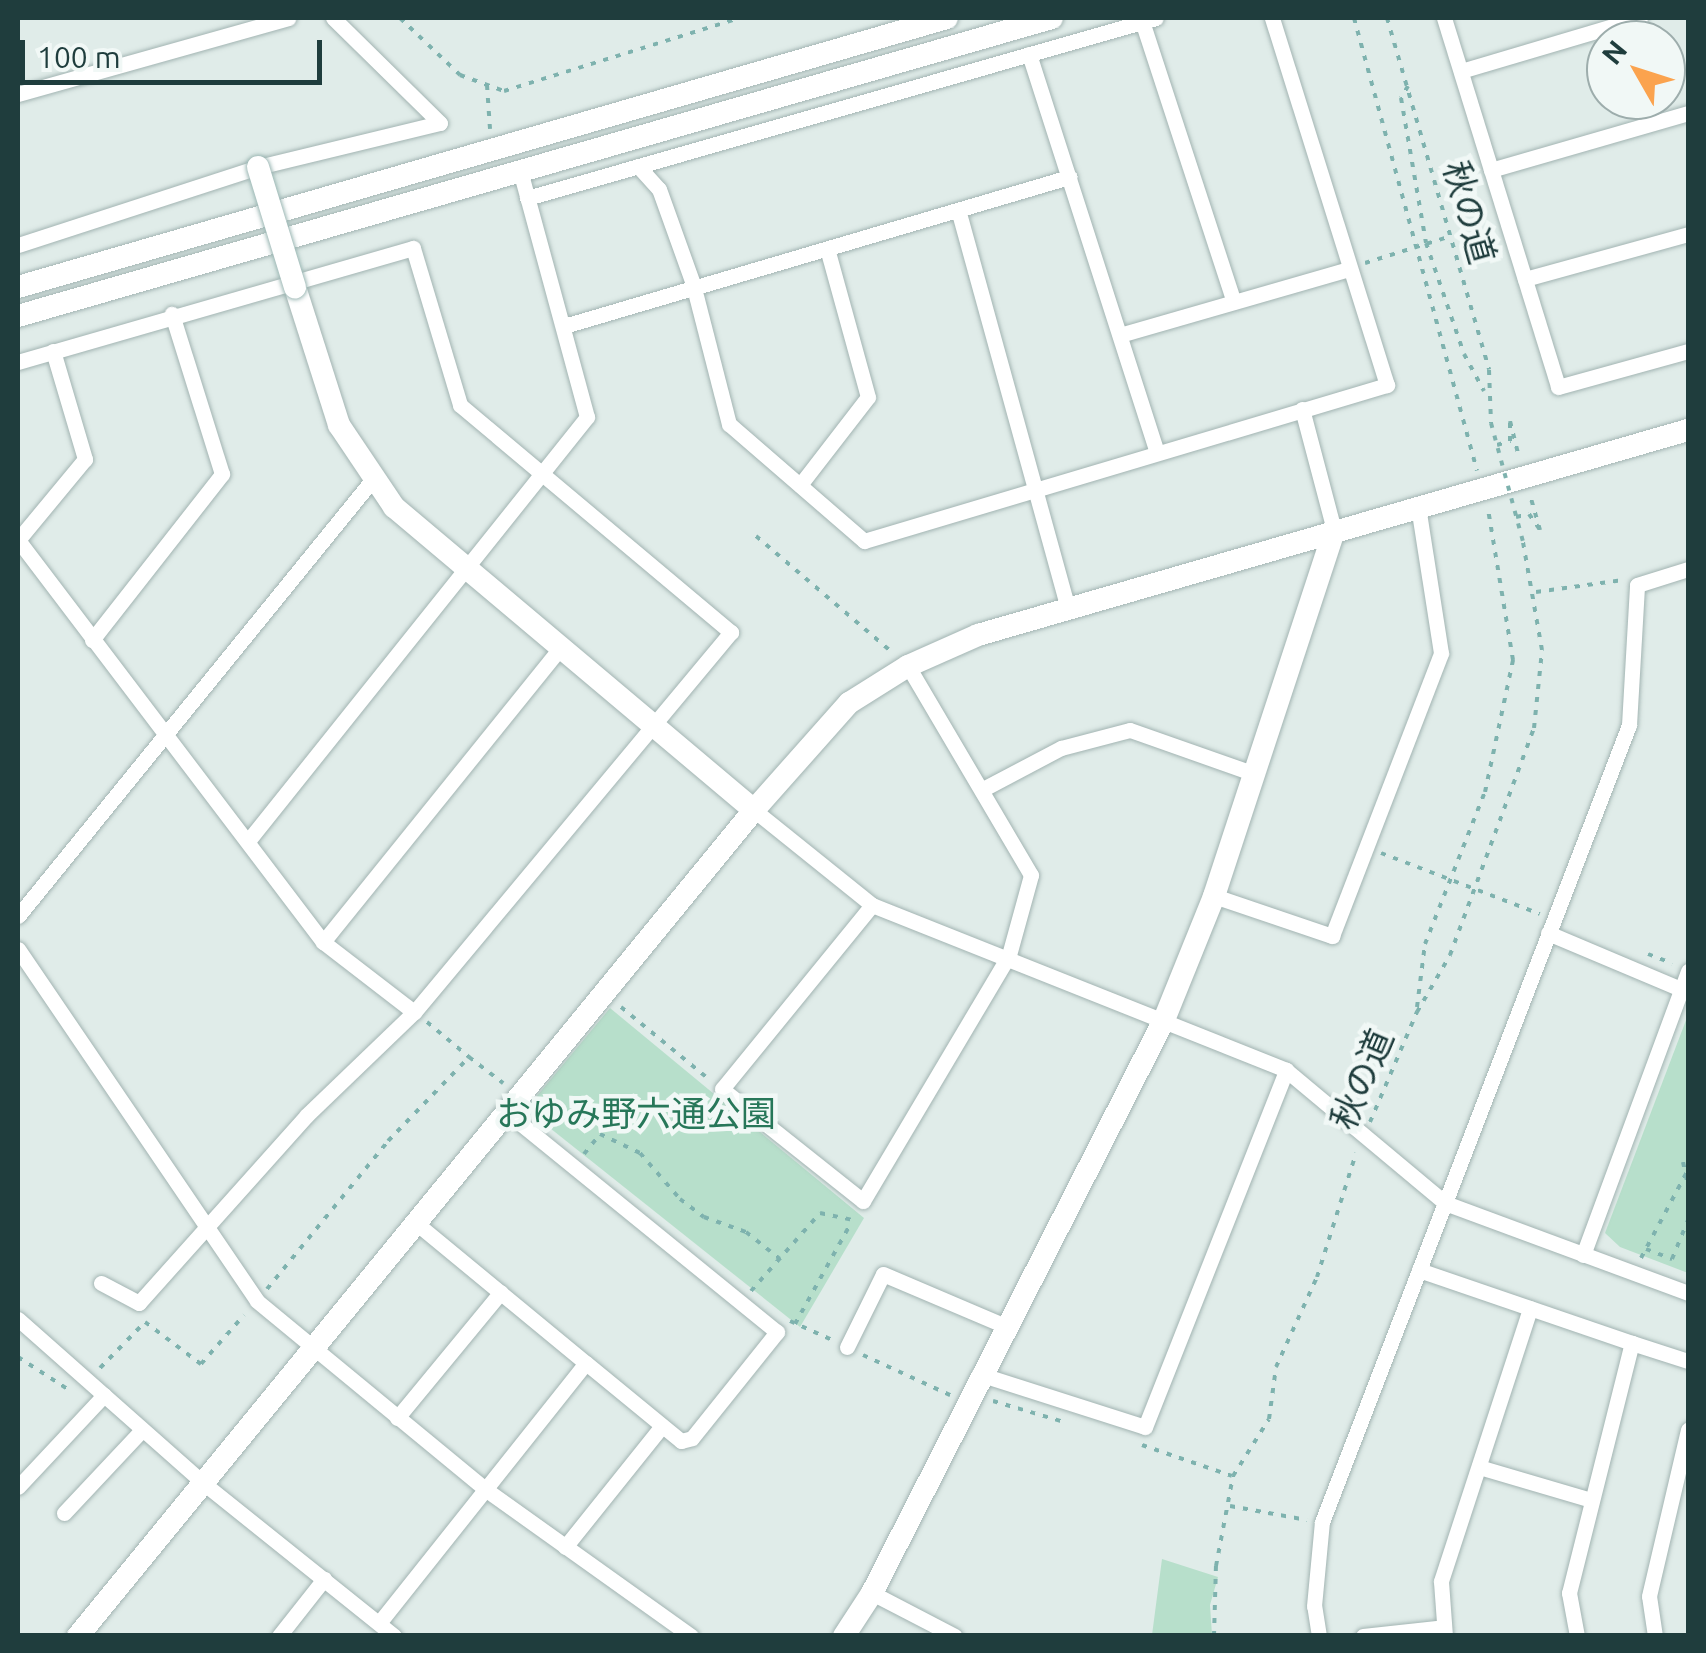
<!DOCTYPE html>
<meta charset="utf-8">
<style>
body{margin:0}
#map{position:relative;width:1706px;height:1653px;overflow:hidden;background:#e0ece9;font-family:Ubuntu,"Noto Sans JP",sans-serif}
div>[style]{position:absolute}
.green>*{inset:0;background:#b7dfcb}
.path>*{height:4px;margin-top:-2px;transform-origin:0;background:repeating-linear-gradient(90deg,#7eb2ae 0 5px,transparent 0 13px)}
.roads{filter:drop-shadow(0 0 2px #a2b4b2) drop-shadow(0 0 2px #a2b4b2)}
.street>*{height:15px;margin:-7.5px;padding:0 7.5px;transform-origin:7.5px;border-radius:7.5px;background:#fff}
.secondary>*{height:22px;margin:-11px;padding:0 11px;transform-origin:11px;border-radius:11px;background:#fff}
.path-bridge>*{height:4px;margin-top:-2px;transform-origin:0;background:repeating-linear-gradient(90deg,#7eb2ae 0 5px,transparent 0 13px)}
.bridges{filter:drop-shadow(0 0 2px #9db8b5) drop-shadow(0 0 2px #9db8b5)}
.secondary-bridge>*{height:22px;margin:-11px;padding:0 11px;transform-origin:11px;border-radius:11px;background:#fff}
span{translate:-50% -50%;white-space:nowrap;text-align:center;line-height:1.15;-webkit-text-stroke:9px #f1f8f6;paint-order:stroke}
.street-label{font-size:35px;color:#1f3d3d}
.park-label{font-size:35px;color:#277759}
.frame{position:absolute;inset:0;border:20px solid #1f3d3d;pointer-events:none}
.north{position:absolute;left:1586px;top:20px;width:100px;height:100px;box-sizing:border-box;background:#f1f8f6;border:2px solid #9dadac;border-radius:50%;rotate:309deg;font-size:28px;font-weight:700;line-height:40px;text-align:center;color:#1f3d3d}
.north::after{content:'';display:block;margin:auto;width:35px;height:45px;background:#fba34e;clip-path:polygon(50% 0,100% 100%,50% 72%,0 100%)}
.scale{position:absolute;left:20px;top:40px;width:302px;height:45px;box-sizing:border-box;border:5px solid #1f3d3d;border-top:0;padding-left:12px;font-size:30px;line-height:35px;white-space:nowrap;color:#1f3d3d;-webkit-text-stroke:8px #f1f8f6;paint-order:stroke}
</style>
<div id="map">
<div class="green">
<div style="clip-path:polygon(610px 1008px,864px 1218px,800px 1327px,526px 1109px)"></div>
<div style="clip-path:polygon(1688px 1015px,1688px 1273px,1620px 1247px,1605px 1233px)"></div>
<div style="clip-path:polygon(1162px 1559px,1218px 1577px,1210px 1605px,1212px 1635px,1152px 1635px)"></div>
</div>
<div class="path">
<div style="left:400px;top:18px;width:83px;rotate:43.5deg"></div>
<div style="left:460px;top:75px;width:47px;rotate:20deg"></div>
<div style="left:504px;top:91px;width:247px;rotate:-17.2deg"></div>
<div style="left:1354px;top:18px;width:469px;rotate:74.8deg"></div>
<div style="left:1387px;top:18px;width:366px;rotate:73.8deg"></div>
<div style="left:1489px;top:370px;width:53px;rotate:87.8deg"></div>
<div style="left:487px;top:85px;width:44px;rotate:86.1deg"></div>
<div style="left:1408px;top:86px;width:14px;rotate:120deg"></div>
<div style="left:1401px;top:98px;width:147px;rotate:80.2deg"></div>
<div style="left:1426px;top:243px;width:117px;rotate:71.1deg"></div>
<div style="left:1464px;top:354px;width:42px;rotate:61.6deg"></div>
<div style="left:1365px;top:263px;width:90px;rotate:-17.4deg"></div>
<div style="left:1497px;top:445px;width:14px;rotate:-17deg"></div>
<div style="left:1510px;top:441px;width:20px;rotate:-90deg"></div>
<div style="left:1510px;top:421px;width:36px;rotate:76deg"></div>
<div style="left:1516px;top:517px;width:13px;rotate:-13deg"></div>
<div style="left:1529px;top:514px;width:19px;rotate:55deg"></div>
<div style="left:1540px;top:530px;width:33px;rotate:-106deg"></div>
<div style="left:756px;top:536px;width:180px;rotate:40.5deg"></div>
<div style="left:1536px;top:592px;width:88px;rotate:-7.9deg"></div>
<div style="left:1381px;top:853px;width:170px;rotate:21deg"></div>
<div style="left:1648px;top:954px;width:26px;rotate:21deg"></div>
<div style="left:621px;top:1007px;width:115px;rotate:39.4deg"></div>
<div style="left:1417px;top:1007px;width:64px;rotate:-82.8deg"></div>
<div style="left:1425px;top:944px;width:163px;rotate:-68.5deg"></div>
<div style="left:1485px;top:792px;width:135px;rotate:-78deg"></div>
<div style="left:1513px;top:660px;width:153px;rotate:-99.4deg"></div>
<div style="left:427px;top:1022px;width:55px;rotate:39.8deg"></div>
<div style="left:1370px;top:1122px;width:120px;rotate:-66.9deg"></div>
<div style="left:1417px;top:1012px;width:66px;rotate:-59.9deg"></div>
<div style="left:1450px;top:955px;width:242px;rotate:-69.7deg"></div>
<div style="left:1534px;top:728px;width:78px;rotate:-84.1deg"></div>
<div style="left:1542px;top:650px;width:110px;rotate:-100deg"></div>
<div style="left:584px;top:1154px;width:26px;rotate:-51deg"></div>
<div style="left:600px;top:1134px;width:44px;rotate:25.4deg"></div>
<div style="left:640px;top:1153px;width:61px;rotate:49deg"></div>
<div style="left:680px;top:1199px;width:30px;rotate:37deg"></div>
<div style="left:704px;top:1217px;width:45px;rotate:19.7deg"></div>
<div style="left:746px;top:1232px;width:43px;rotate:38.5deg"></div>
<div style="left:1683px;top:1162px;width:24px;rotate:78deg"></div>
<div style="left:1646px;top:1249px;width:28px;rotate:21deg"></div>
<div style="left:1672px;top:1259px;width:42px;rotate:-67.7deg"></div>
<div style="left:1641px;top:1258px;width:100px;rotate:-61.9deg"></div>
<div style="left:267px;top:1289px;width:191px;rotate:-50.7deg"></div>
<div style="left:388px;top:1141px;width:117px;rotate:-46deg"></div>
<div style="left:469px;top:1057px;width:43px;rotate:37.4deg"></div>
<div style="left:751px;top:1291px;width:104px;rotate:-48.5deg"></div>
<div style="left:820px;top:1213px;width:33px;rotate:12deg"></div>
<div style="left:790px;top:1321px;width:46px;rotate:24.3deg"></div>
<div style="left:795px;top:1324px;width:115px;rotate:-61deg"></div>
<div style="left:863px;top:1355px;width:96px;rotate:24.7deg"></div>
<div style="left:18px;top:1357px;width:61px;rotate:32.9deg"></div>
<div style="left:100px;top:1368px;width:64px;rotate:-45.6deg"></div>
<div style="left:145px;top:1322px;width:70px;rotate:36.9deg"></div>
<div style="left:201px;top:1364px;width:65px;rotate:-48.7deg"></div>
<div style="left:993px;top:1401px;width:71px;rotate:16.4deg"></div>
<div style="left:1142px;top:1445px;width:95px;rotate:19deg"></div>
<div style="left:1230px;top:1506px;width:78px;rotate:10.3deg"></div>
<div style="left:1214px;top:1636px;width:70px;rotate:-88.4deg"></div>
<div style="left:1216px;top:1566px;width:92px;rotate:-79.3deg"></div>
<div style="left:1233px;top:1476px;width:67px;rotate:-57.7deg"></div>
<div style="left:1269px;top:1419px;width:52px;rotate:-82.3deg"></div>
<div style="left:1276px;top:1367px;width:99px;rotate:-65.5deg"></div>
<div style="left:1317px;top:1277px;width:130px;rotate:-72.5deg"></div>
</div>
<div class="roads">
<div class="street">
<div style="left:1444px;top:18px;width:386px;rotate:72.8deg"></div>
<div style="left:1558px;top:387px;width:135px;rotate:-15.5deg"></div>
<div style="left:1142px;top:21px;width:293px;rotate:71.9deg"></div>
<div style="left:1029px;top:54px;width:415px;rotate:72.2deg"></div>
<div style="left:1461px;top:71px;width:187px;rotate:-16.5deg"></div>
<div style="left:18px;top:94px;width:281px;rotate:-15.7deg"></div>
<div style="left:638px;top:166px;width:31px;rotate:48deg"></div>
<div style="left:659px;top:189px;width:101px;rotate:70.3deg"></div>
<div style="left:693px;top:284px;width:145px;rotate:75.6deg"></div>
<div style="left:729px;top:424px;width:179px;rotate:40.9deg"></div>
<div style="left:864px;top:541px;width:546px;rotate:-16.61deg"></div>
<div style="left:1387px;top:385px;width:385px;rotate:-107.4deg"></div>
<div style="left:1491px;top:170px;width:205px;rotate:-16.1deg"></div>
<div style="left:527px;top:198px;width:654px;rotate:-15.97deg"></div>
<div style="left:959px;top:213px;width:411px;rotate:74.6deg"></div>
<div style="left:18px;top:245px;width:252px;rotate:-18deg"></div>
<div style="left:258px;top:167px;width:187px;rotate:-13.6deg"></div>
<div style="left:440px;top:123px;width:150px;rotate:-135.5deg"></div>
<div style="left:1525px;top:279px;width:169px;rotate:-15.4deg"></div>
<div style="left:564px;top:326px;width:527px;rotate:-16.44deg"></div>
<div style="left:1120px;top:335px;width:237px;rotate:-16.1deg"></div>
<div style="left:53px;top:351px;width:113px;rotate:73.5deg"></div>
<div style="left:85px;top:459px;width:105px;rotate:129.6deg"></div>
<div style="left:18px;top:540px;width:505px;rotate:52.81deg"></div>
<div style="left:323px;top:942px;width:115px;rotate:37.6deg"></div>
<div style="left:18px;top:362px;width:411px;rotate:-16.1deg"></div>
<div style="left:413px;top:248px;width:164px;rotate:73.3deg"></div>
<div style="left:460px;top:405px;width:354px;rotate:40deg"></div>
<div style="left:731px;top:632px;width:495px;rotate:129.8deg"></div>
<div style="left:414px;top:1012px;width:149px;rotate:136.1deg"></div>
<div style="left:307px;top:1115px;width:252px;rotate:131.8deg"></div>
<div style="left:139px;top:1303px;width:43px;rotate:-152.2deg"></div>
<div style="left:1302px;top:409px;width:125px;rotate:75.2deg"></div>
<div style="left:800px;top:485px;width:111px;rotate:-52.3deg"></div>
<div style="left:868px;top:397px;width:150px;rotate:-105.4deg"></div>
<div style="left:92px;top:640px;width:211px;rotate:-51.9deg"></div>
<div style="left:222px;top:474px;width:168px;rotate:-107.4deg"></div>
<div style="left:985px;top:788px;width:86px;rotate:-27.8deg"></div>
<div style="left:1061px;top:748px;width:71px;rotate:-14.6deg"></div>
<div style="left:1130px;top:730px;width:129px;rotate:19.4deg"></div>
<div style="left:754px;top:810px;width:151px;rotate:38.8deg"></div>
<div style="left:872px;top:905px;width:446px;rotate:21.7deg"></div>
<div style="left:1286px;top:1070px;width:207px;rotate:39.9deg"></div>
<div style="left:1445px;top:1203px;width:259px;rotate:20.3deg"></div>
<div style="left:248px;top:841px;width:543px;rotate:-51.36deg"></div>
<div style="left:587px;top:417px;width:255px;rotate:-105.2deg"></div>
<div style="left:1214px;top:896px;width:125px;rotate:18.7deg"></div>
<div style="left:1332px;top:936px;width:303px;rotate:-68.9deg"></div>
<div style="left:1441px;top:653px;width:149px;rotate:-98.9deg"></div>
<div style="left:872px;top:905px;width:237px;rotate:129.2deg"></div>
<div style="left:722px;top:1089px;width:180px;rotate:38.5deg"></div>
<div style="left:863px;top:1201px;width:286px;rotate:-59.3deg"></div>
<div style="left:1009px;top:955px;width:83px;rotate:-74.6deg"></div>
<div style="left:1031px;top:875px;width:243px;rotate:-120.5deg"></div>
<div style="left:18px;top:916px;width:563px;rotate:-50.91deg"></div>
<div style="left:1548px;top:933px;width:147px;rotate:22.9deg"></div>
<div style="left:323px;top:942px;width:375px;rotate:-51.1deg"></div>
<div style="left:18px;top:949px;width:425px;rotate:55.8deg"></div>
<div style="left:257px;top:1301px;width:296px;rotate:39.5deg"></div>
<div style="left:485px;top:1489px;width:253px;rotate:35.5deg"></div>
<div style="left:416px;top:1223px;width:220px;rotate:39.5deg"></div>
<div style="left:1583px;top:1255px;width:303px;rotate:-69.7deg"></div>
<div style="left:1419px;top:1270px;width:225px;rotate:18.9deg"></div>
<div style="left:18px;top:1319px;width:246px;rotate:41.5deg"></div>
<div style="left:202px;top:1482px;width:246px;rotate:38.7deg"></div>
<div style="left:847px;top:1347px;width:81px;rotate:-63.7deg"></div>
<div style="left:883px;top:1274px;width:130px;rotate:23deg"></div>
<div style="left:979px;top:1374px;width:174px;rotate:17.7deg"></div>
<div style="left:1145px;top:1427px;width:384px;rotate:-68.4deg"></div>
<div style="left:397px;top:1418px;width:163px;rotate:-50.5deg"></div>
<div style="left:1479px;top:1467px;width:117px;rotate:16.4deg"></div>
<div style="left:18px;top:1487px;width:126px;rotate:-46.9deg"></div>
<div style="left:64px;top:1513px;width:114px;rotate:-46.8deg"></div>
<div style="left:565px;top:1547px;width:155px;rotate:-51.3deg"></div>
<div style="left:872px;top:1593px;width:93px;rotate:27.4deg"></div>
<div style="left:379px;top:1623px;width:332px;rotate:-51.5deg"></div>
<div style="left:586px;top:1363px;width:123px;rotate:39.4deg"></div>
<div style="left:681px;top:1441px;width:11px;rotate:-15deg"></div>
<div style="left:692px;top:1438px;width:136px;rotate:-51.3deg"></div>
<div style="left:777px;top:1332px;width:349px;rotate:-140.9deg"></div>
<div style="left:279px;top:1636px;width:73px;rotate:-51.7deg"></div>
<div style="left:1319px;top:1636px;width:30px;rotate:-99deg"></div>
<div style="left:1314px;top:1606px;width:84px;rotate:-84.6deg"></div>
<div style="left:1322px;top:1522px;width:854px;rotate:-68.93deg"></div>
<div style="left:1629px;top:725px;width:140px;rotate:-86.7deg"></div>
<div style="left:1637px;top:585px;width:53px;rotate:-17.4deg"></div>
<div style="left:1363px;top:1636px;width:81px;rotate:-6.3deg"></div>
<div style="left:1445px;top:1636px;width:55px;rotate:-94.2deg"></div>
<div style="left:1441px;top:1581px;width:287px;rotate:-71.9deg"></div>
<div style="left:1577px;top:1636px;width:44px;rotate:-100.5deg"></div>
<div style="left:1569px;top:1593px;width:258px;rotate:-75.9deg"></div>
<div style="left:1632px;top:1343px;width:59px;rotate:17.8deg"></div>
<div style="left:1655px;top:1636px;width:40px;rotate:-98.5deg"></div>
<div style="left:1649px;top:1596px;width:171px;rotate:-76.8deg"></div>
</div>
<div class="secondary">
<div style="left:18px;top:287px;width:967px;rotate:-16.15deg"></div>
<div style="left:295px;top:287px;width:145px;rotate:72.3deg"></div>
<div style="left:339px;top:425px;width:99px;rotate:56.1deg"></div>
<div style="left:394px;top:507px;width:471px;rotate:40.1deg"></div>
<div style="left:18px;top:316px;width:1076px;rotate:-16.08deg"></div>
<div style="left:78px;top:1636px;width:1067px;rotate:-50.7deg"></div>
<div style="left:754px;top:810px;width:143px;rotate:-48.4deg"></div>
<div style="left:849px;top:703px;width:70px;rotate:-32.1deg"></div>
<div style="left:908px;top:666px;width:77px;rotate:-23.9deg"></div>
<div style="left:978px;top:635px;width:739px;rotate:-16.11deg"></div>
<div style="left:844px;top:1636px;width:51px;rotate:-56.9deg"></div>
<div style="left:872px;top:1593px;width:643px;rotate:-63deg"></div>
<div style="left:1164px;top:1020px;width:134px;rotate:-68deg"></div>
<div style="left:1214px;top:896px;width:385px;rotate:-71.8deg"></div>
</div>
</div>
<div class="path-bridge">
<div style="left:1491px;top:423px;width:123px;rotate:74.9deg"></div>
</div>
<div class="bridges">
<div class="secondary-bridge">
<div style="left:258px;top:167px;width:126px;rotate:72.9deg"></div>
</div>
</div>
<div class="street-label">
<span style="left:1470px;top:212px;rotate:74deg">秋の道</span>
<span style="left:1361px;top:1079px;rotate:-67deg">秋の道</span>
</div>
<div class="park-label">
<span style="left:636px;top:1113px">おゆみ野六通公園</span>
</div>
<div class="frame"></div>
<div class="north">N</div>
<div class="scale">100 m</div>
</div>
